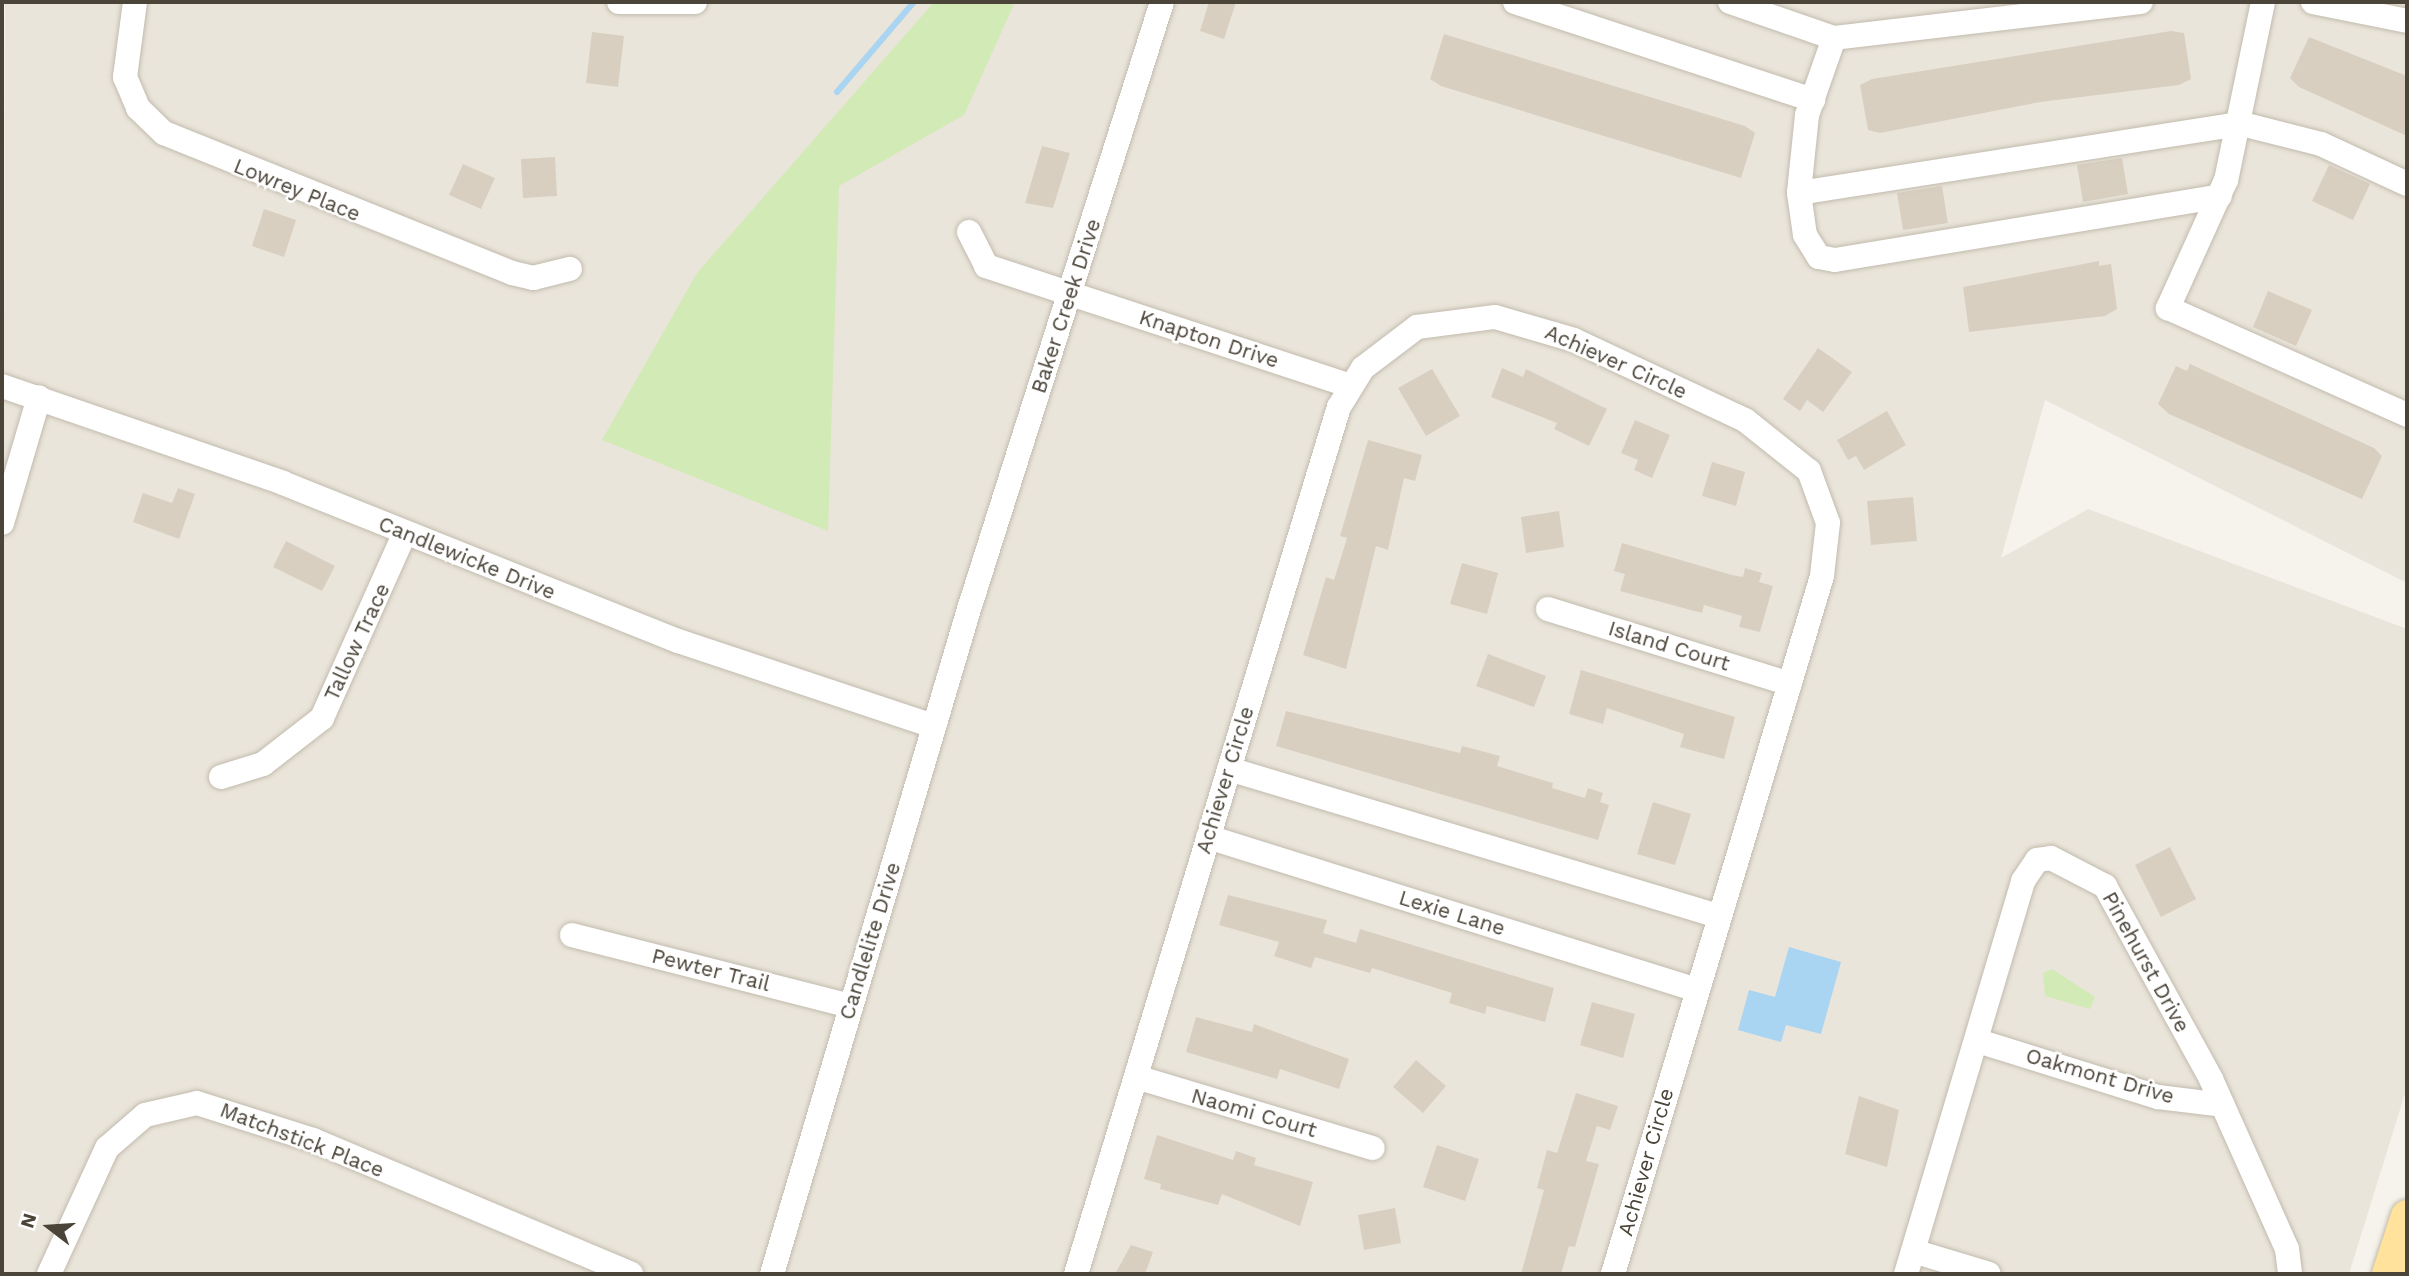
<!DOCTYPE html>
<style>
body{margin:0}
#map{position:relative;width:2409px;height:1276px;overflow:hidden;background:#f6f3ec;font-family:"Work Sans",sans-serif}
div>[style]{position:absolute}
.residential>*{inset:0;background:#eae5da}
.green>*{inset:0;background:#d2eab5}
.water>*{inset:0;background:#a9d4f2}
.stream>*{height:6px;margin:-3px;padding:0 3px;transform-origin:3px;border-radius:3px;background:#a9d4f2}
.building>*{inset:0;background:#d8cfc1}
.roads{filter:drop-shadow(0 0 2px #c2bbae) drop-shadow(0 0 2px #c2bbae)}
.minor>*{height:24px;margin:-12px;padding:0 12px;transform-origin:12px;border-radius:12px;background:#fff}
.major>*{height:32px;margin:-16px;padding:0 16px;transform-origin:16px;border-radius:16px;background:#ffe39c}
span{translate:-50% -50%;white-space:nowrap;text-align:center;line-height:1.15;-webkit-text-stroke:5px #fff;paint-order:stroke}
.street-label{font-size:21px;color:#4b4439}
.frame{position:absolute;inset:0;border:4px solid #4b4439;pointer-events:none}
.north{position:absolute;left:14px;top:1192px;width:70px;height:70px;-webkit-text-stroke:5px #fff;paint-order:stroke;rotate:287deg;font-size:19px;font-weight:700;line-height:28px;text-align:center;color:#4b4439}
.north::after{content:'';display:block;margin:auto;width:24px;height:32px;background:#4b4439;clip-path:polygon(50% 0,100% 100%,50% 72%,0 100%)}
</style>
<div id="map">
<div class="residential">
<div style="clip-path:polygon(5px 2px,2407px 2px,2407px 583px,2045px 400px,2001px 558px,2088px 509px,2407px 629px,2407px 1087px,2349px 1274px,2px 1274px)"></div>
</div>
<div class="green">
<div style="clip-path:polygon(934px 2px,1015px 2px,964px 115px,839px 186px,828px 531px,602px 440px,697px 273px)"></div>
<div style="clip-path:polygon(2052px 969px,2095px 997px,2090px 1009px,2045px 996px,2043px 973px)"></div>
</div>
<div class="water">
<div style="clip-path:polygon(1789px 947px,1841px 962px,1821px 1034px,1786px 1025px,1781px 1042px,1738px 1030px,1749px 990px,1775px 997px)"></div>
</div>
<div class="stream">
<div style="left:837px;top:92px;width:118px;rotate:-49.5deg"></div>
</div>
<div class="building">
<div style="clip-path:polygon(1209px 2px,1236px 2px,1224px 39px,1200px 31px)"></div>
<div style="clip-path:polygon(2171px 31px,2184px 33px,2191px 79px,2179px 85px,2040px 102px,1880px 133px,1868px 130px,1860px 85px,1872px 79px)"></div>
<div style="clip-path:polygon(592px 32px,624px 36px,618px 87px,586px 83px)"></div>
<div style="clip-path:polygon(1444px 34px,1745px 126px,1755px 133px,1741px 178px,1441px 86px,1430px 79px)"></div>
<div style="clip-path:polygon(2309px 37px,2407px 76px,2407px 136px,2299px 87px,2290px 78px)"></div>
<div style="clip-path:polygon(1042px 146px,1070px 153px,1053px 208px,1025px 203px)"></div>
<div style="clip-path:polygon(555px 157px,557px 196px,523px 198px,521px 159px)"></div>
<div style="clip-path:polygon(2122px 158px,2128px 194px,2083px 202px,2077px 165px)"></div>
<div style="clip-path:polygon(463px 164px,495px 178px,481px 209px,449px 195px)"></div>
<div style="clip-path:polygon(2329px 165px,2370px 184px,2353px 220px,2312px 201px)"></div>
<div style="clip-path:polygon(1942px 186px,1948px 223px,1903px 230px,1897px 193px)"></div>
<div style="clip-path:polygon(264px 209px,296px 220px,284px 257px,252px 246px)"></div>
<div style="clip-path:polygon(2099px 261px,2099px 266px,2111px 264px,2117px 309px,2105px 316px,1969px 332px,1963px 287px)"></div>
<div style="clip-path:polygon(2268px 291px,2312px 310px,2296px 346px,2253px 327px)"></div>
<div style="clip-path:polygon(1818px 348px,1852px 372px,1823px 412px,1807px 400px,1800px 411px,1783px 399px)"></div>
<div style="clip-path:polygon(2190px 364px,2374px 448px,2382px 456px,2362px 499px,2169px 414px,2158px 404px,2176px 366px,2187px 371px)"></div>
<div style="clip-path:polygon(1502px 368px,1523px 377px,1526px 369px,1607px 409px,1589px 446px,1554px 429px,1557px 423px,1491px 397px)"></div>
<div style="clip-path:polygon(1432px 369px,1460px 416px,1426px 436px,1398px 388px)"></div>
<div style="clip-path:polygon(1887px 411px,1906px 445px,1864px 470px,1856px 456px,1848px 460px,1837px 440px)"></div>
<div style="clip-path:polygon(1635px 420px,1670px 435px,1652px 478px,1634px 470px,1638px 460px,1621px 453px)"></div>
<div style="clip-path:polygon(1368px 440px,1422px 455px,1415px 481px,1404px 478px,1388px 550px,1376px 546px,1346px 669px,1303px 655px,1326px 577px,1334px 580px,1347px 538px,1340px 536px)"></div>
<div style="clip-path:polygon(1712px 462px,1745px 472px,1736px 506px,1702px 496px)"></div>
<div style="clip-path:polygon(178px 488px,195px 494px,179px 539px,133px 522px,143px 493px,172px 503px)"></div>
<div style="clip-path:polygon(1913px 497px,1917px 541px,1871px 545px,1867px 501px)"></div>
<div style="clip-path:polygon(1559px 511px,1564px 547px,1526px 553px,1521px 517px)"></div>
<div style="clip-path:polygon(286px 541px,335px 566px,322px 591px,273px 567px)"></div>
<div style="clip-path:polygon(1622px 543px,1732px 575px,1743px 577px,1745px 568px,1762px 573px,1759px 582px,1773px 586px,1760px 632px,1739px 627px,1742px 616px,1704px 605px,1702px 613px,1620px 591px,1625px 574px,1614px 571px)"></div>
<div style="clip-path:polygon(1462px 563px,1498px 573px,1487px 614px,1450px 604px)"></div>
<div style="clip-path:polygon(1488px 654px,1546px 676px,1534px 707px,1476px 686px)"></div>
<div style="clip-path:polygon(1581px 670px,1735px 717px,1724px 759px,1680px 747px,1684px 734px,1607px 708px,1603px 724px,1569px 714px)"></div>
<div style="clip-path:polygon(1286px 711px,1460px 753px,1462px 746px,1500px 756px,1497px 766px,1553px 783px,1552px 788px,1585px 798px,1588px 788px,1603px 793px,1600px 802px,1609px 805px,1598px 840px,1276px 746px)"></div>
<div style="clip-path:polygon(1653px 802px,1691px 814px,1675px 865px,1637px 854px)"></div>
<div style="clip-path:polygon(2170px 847px,2196px 899px,2161px 917px,2135px 865px)"></div>
<div style="clip-path:polygon(1228px 895px,1327px 920px,1323px 933px,1356px 943px,1360px 929px,1554px 988px,1545px 1022px,1487px 1006px,1485px 1014px,1449px 1003px,1452px 993px,1372px 968px,1370px 973px,1315px 957px,1311px 968px,1274px 956px,1279px 942px,1219px 925px)"></div>
<div style="clip-path:polygon(1592px 1002px,1635px 1014px,1623px 1058px,1580px 1045px)"></div>
<div style="clip-path:polygon(1196px 1017px,1252px 1032px,1254px 1024px,1349px 1059px,1339px 1089px,1280px 1069px,1277px 1079px,1186px 1052px)"></div>
<div style="clip-path:polygon(1416px 1060px,1446px 1086px,1423px 1113px,1393px 1087px)"></div>
<div style="clip-path:polygon(1576px 1093px,1618px 1106px,1610px 1130px,1597px 1126px,1586px 1161px,1599px 1164px,1575px 1247px,1569px 1246px,1561px 1274px,1521px 1274px,1544px 1190px,1537px 1188px,1547px 1150px,1557px 1153px)"></div>
<div style="clip-path:polygon(1859px 1096px,1899px 1110px,1887px 1167px,1845px 1154px)"></div>
<div style="clip-path:polygon(1157px 1135px,1233px 1160px,1236px 1151px,1256px 1158px,1254px 1165px,1313px 1182px,1300px 1226px,1222px 1194px,1218px 1205px,1160px 1189px,1161px 1184px,1144px 1179px)"></div>
<div style="clip-path:polygon(1437px 1145px,1479px 1159px,1465px 1201px,1423px 1187px)"></div>
<div style="clip-path:polygon(1395px 1208px,1401px 1243px,1364px 1250px,1358px 1215px)"></div>
<div style="clip-path:polygon(1131px 1245px,1153px 1252px,1145px 1274px,1115px 1274px)"></div>
</div>
<div class="roads">
<div class="minor">
<div style="left:135px;top:2px;width:76px;rotate:97.6deg"></div>
<div style="left:125px;top:77px;width:34px;rotate:67deg"></div>
<div style="left:138px;top:108px;width:36px;rotate:44deg"></div>
<div style="left:164px;top:133px;width:375px;rotate:21.9deg"></div>
<div style="left:512px;top:273px;width:22px;rotate:13deg"></div>
<div style="left:533px;top:278px;width:38px;rotate:-14deg"></div>
<div style="left:619px;top:2px;width:76px"></div>
<div style="left:1515px;top:2px;width:314px;rotate:18.2deg"></div>
<div style="left:1730px;top:2px;width:110px;rotate:19.1deg"></div>
<div style="left:1834px;top:38px;width:309px;rotate:-6.7deg"></div>
<div style="left:2263px;top:2px;width:182px;rotate:101.7deg"></div>
<div style="left:2226px;top:180px;width:141px;rotate:114.4deg"></div>
<div style="left:2168px;top:308px;width:262px;rotate:24.1deg"></div>
<div style="left:2313px;top:2px;width:96px;rotate:11.4deg"></div>
<div style="left:1834px;top:38px;width:82px;rotate:109.3deg"></div>
<div style="left:1807px;top:115px;width:78px;rotate:95.9deg"></div>
<div style="left:1799px;top:193px;width:42px;rotate:81.9deg"></div>
<div style="left:1805px;top:235px;width:26px;rotate:58deg"></div>
<div style="left:1819px;top:257px;width:16px;rotate:11deg"></div>
<div style="left:1835px;top:260px;width:390px;rotate:-9.4deg"></div>
<div style="left:1799px;top:193px;width:448px;rotate:-8.9deg"></div>
<div style="left:2242px;top:124px;width:81px;rotate:14.2deg"></div>
<div style="left:2321px;top:144px;width:95px;rotate:24.9deg"></div>
<div style="left:969px;top:232px;width:38px;rotate:63deg"></div>
<div style="left:986px;top:266px;width:382px;rotate:18.2deg"></div>
<div style="left:2px;top:386px;width:297px;rotate:19deg"></div>
<div style="left:283px;top:483px;width:425px;rotate:21.8deg"></div>
<div style="left:678px;top:641px;width:270px;rotate:18.4deg"></div>
<div style="left:2px;top:523px;width:131px;rotate:-73.6deg"></div>
<div style="left:1548px;top:609px;width:253px;rotate:17.2deg"></div>
<div style="left:1229px;top:769px;width:511px;rotate:16.73deg"></div>
<div style="left:221px;top:777px;width:44px;rotate:-17.2deg"></div>
<div style="left:263px;top:764px;width:75px;rotate:-37.9deg"></div>
<div style="left:322px;top:718px;width:201px;rotate:-65.9deg"></div>
<div style="left:1208px;top:837px;width:512px;rotate:17.37deg"></div>
<div style="left:572px;top:935px;width:287px;rotate:14.3deg"></div>
<div style="left:1978px;top:1041px;width:189px;rotate:17.3deg"></div>
<div style="left:2158px;top:1097px;width:65px;rotate:7deg"></div>
<div style="left:1136px;top:1077px;width:247px;rotate:16.7deg"></div>
<div style="left:1913px;top:1251px;width:79px;rotate:16.8deg"></div>
<div style="left:49px;top:1274px;width:139px;rotate:-65.3deg"></div>
<div style="left:107px;top:1148px;width:50px;rotate:-41deg"></div>
<div style="left:145px;top:1115px;width:53px;rotate:-13deg"></div>
<div style="left:197px;top:1103px;width:122px;rotate:17.7deg"></div>
<div style="left:313px;top:1140px;width:345px;rotate:22.8deg"></div>
<div style="left:772px;top:1274px;width:694px;rotate:-73.5deg"></div>
<div style="left:969px;top:609px;width:637px;rotate:-72.36deg"></div>
<div style="left:1076px;top:1274px;width:906px;rotate:-73.13deg"></div>
<div style="left:1339px;top:407px;width:46px;rotate:-58.4deg"></div>
<div style="left:1363px;top:368px;width:68px;rotate:-37.2deg"></div>
<div style="left:1417px;top:327px;width:79px;rotate:-7.3deg"></div>
<div style="left:1495px;top:317px;width:82px;rotate:16.2deg"></div>
<div style="left:1574px;top:340px;width:189px;rotate:25.1deg"></div>
<div style="left:1745px;top:420px;width:82px;rotate:38.6deg"></div>
<div style="left:1809px;top:471px;width:55px;rotate:69.9deg"></div>
<div style="left:1828px;top:523px;width:53px;rotate:96.5deg"></div>
<div style="left:1822px;top:576px;width:729px;rotate:106.67deg"></div>
<div style="left:1906px;top:1274px;width:410px;rotate:-73.4deg"></div>
<div style="left:2023px;top:881px;width:25px;rotate:-56deg"></div>
<div style="left:2037px;top:860px;width:14px;rotate:-8deg"></div>
<div style="left:2051px;top:858px;width:61px;rotate:27.4deg"></div>
<div style="left:2105px;top:886px;width:220px;rotate:61.2deg"></div>
<div style="left:2211px;top:1079px;width:186px;rotate:65.9deg"></div>
<div style="left:2287px;top:1249px;width:25px;rotate:83deg"></div>
</div>
<div class="major">
<div style="left:2388px;top:1274px;width:61px;rotate:-71.9deg"></div>
</div>
</div>
<div class="street-label">
<span style="left:297px;top:190px;rotate:22deg">Lowrey Place</span>
<span style="left:1066px;top:306px;rotate:-72deg">Baker Creek Drive</span>
<span style="left:1209px;top:339px;rotate:18deg">Knapton Drive</span>
<span style="left:1616px;top:362px;rotate:24deg">Achiever Circle</span>
<span style="left:467px;top:558px;rotate:22deg">Candlewicke Drive</span>
<span style="left:357px;top:642px;rotate:-65deg">Tallow Trace</span>
<span style="left:1669px;top:646px;rotate:17deg">Island Court</span>
<span style="left:1225px;top:780px;rotate:-73deg">Achiever Circle</span>
<span style="left:1452px;top:913px;rotate:17deg">Lexie Lane</span>
<span style="left:870px;top:941px;rotate:-73deg">Candlelite Drive</span>
<span style="left:2146px;top:962px;rotate:61deg">Pinehurst Drive</span>
<span style="left:711px;top:970px;rotate:14deg">Pewter Trail</span>
<span style="left:2100px;top:1076px;rotate:16deg">Oakmont Drive</span>
<span style="left:1254px;top:1113px;rotate:16deg">Naomi Court</span>
<span style="left:302px;top:1140px;rotate:21deg">Matchstick Place</span>
<span style="left:1646px;top:1162px;rotate:-74deg">Achiever Circle</span>
</div>
<div class="frame"></div>
<div class="north">N</div>
</div>
